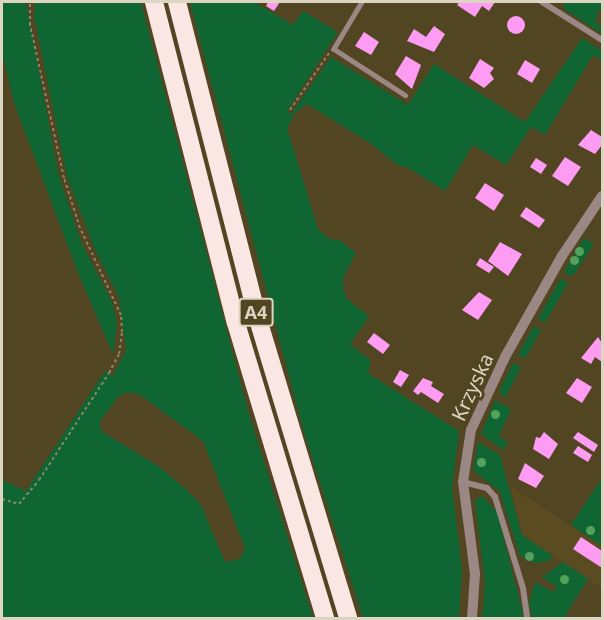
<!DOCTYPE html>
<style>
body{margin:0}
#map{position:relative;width:604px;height:620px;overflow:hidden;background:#514522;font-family:"Noto Sans",sans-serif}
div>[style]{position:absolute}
.built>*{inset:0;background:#5a4b20}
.green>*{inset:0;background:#106632}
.building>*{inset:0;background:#fe9cf3}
.round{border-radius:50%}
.path>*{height:2px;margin-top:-1px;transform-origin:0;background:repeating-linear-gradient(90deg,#8d8467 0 3px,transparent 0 6px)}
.service>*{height:4.5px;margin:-2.25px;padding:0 2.25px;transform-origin:2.25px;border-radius:2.25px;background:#9b8884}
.minor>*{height:6px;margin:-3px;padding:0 3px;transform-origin:3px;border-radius:3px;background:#9b8884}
.tertiary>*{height:10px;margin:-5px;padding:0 5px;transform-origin:5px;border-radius:5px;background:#9b8884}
.motorway>*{height:18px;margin:-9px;padding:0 9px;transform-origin:9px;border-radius:9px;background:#fae7e3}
.trees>*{width:9px;height:9px;margin:-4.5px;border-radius:50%;background:#54a15a}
span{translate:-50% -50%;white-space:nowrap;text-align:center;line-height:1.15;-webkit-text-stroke:6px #514522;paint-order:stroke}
.shield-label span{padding:2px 4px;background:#514522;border:2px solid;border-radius:4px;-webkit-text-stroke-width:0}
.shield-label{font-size:18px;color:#dbd5c1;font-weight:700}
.street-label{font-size:20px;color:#dbd5c1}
.frame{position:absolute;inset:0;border:3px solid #dbd5c1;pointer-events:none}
</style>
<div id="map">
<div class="built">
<div style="clip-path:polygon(510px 486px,602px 546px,602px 588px,522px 535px)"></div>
</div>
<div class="green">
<div style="clip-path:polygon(2px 2px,26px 2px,58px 173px,81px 242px,112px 302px,117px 323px,113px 354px,78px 273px,14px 103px,2px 52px)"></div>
<div style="clip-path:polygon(evenodd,35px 2px,141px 2px,248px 411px,313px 618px,2px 618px,2px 480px,26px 491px,105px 371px,113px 376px,126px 350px,119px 297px,96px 252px,67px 177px,34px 16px,35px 2px,128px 392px,140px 395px,203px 441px,245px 548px,240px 559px,225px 562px,201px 505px,186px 489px,158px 466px,101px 431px,100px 421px,119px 396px,128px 392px)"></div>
<div style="clip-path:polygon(190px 2px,254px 2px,293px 25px,303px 11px,338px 32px,287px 111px,291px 114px,331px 57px,408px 105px,434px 64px,525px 122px,582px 38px,602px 51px,602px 61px,593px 55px,545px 135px,531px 127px,506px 165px,473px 145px,445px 191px,407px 167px,399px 166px,370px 143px,307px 104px,295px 113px,287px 128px,318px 229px,329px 239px,339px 240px,356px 253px,343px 278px,343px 289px,347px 299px,369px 316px,350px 344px,370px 360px,369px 374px,459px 431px,452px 489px,462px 569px,459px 618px,363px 618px,303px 429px)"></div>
<div style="clip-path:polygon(564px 2px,602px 2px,595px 22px,602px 27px,602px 34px,564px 9px)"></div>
<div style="clip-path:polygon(584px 238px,594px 244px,572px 277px,564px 272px)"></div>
<div style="clip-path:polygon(561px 278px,568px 283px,545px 323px,538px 319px)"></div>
<div style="clip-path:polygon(534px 326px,541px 330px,525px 359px,518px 355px)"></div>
<div style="clip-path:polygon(513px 363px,521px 367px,505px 398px,499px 392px)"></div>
<div style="clip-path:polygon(495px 400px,511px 409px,499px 436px,508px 442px,503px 450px,481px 434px)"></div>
<div style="clip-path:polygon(478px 442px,500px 455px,522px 535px,553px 556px,549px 561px,535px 563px,520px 556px,500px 492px,473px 470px)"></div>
<div style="clip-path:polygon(602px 478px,602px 546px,571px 525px)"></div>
<div style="clip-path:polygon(482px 496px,497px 512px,524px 618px,482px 618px,485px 583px,475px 500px)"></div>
<div style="clip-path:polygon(563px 562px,588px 579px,567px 612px,567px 618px,532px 618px,529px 603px,535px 582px,554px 592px,557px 587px,542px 577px)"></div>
</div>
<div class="building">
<div style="clip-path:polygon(268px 2px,280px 2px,274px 11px,266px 6px)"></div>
<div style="clip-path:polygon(459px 2px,495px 2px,489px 11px,482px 6px,475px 17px,457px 5px)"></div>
<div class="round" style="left:507px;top:16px;width:18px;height:18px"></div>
<div style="clip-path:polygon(434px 26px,445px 34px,434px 52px,407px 41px,414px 29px,426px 37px)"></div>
<div style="clip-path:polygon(364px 32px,379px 42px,371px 55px,355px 46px)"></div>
<div style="clip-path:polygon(406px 56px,421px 65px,412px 89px,395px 74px)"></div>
<div style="clip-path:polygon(480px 59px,494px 68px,490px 73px,494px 79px,484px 88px,469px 78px)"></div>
<div style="clip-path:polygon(525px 60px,540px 69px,532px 83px,517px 74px)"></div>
<div style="clip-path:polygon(591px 130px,602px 137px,602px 145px,595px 154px,578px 145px)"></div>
<div style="clip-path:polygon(565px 157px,581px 167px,568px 186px,552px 176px)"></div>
<div style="clip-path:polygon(536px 158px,547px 165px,541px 174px,530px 167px)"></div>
<div style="clip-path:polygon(485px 183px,504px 195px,494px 211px,475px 198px)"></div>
<div style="clip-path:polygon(526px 207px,545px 220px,539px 228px,520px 216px)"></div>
<div style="clip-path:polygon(500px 242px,522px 254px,508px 276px,488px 261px)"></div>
<div style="clip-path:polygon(480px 258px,494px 267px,489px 273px,476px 265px)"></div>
<div style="clip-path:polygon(479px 292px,492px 300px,478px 320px,462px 310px)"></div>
<div style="clip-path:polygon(374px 333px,390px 345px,383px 354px,367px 342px)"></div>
<div style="clip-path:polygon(598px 337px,602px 343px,602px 362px,595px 357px,591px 364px,581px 358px)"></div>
<div style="clip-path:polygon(400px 370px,409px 375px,401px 387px,393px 382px)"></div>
<div style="clip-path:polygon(423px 378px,433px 382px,431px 386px,444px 394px,438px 403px,421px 392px,418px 395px,413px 391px)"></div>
<div style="clip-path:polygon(577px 378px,592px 387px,582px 403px,566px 393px)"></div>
<div style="clip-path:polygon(544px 432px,558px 444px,549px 459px,533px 449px,536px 437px,540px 438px)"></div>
<div style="clip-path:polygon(578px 432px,598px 445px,594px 452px,573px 438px)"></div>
<div style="clip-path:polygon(578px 446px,592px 455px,588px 462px,573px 453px)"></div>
<div style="clip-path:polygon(525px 463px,544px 476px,536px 488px,518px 479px)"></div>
<div style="clip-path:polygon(581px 537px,602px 551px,602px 568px,573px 549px)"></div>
</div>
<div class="path">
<div style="left:290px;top:110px;width:69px;rotate:-55.6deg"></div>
<div style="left:2px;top:499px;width:18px;rotate:16deg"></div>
<div style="left:19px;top:504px;width:31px;rotate:-50deg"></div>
<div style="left:39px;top:480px;width:128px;rotate:-56.8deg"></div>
<div style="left:109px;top:373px;width:21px;rotate:-62deg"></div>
<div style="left:119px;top:354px;width:22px;rotate:-82deg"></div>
<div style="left:122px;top:332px;width:17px;rotate:-93deg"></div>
<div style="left:121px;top:315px;width:96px;rotate:-115.2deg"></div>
<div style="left:80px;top:228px;width:52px;rotate:-107.7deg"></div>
<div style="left:64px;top:178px;width:157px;rotate:-102.5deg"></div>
<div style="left:30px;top:25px;width:23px;rotate:-90deg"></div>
</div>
<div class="service">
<div style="left:362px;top:2px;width:55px;rotate:120.8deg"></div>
<div style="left:334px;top:49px;width:85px;rotate:32.9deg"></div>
</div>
<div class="minor">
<div style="left:542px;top:2px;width:71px;rotate:32.3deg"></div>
<div style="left:463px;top:482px;width:25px;rotate:14deg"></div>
<div style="left:487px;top:488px;width:12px;rotate:48deg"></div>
<div style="left:495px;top:497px;width:95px;rotate:72.9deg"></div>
<div style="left:523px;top:588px;width:30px;rotate:82deg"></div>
</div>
<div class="tertiary">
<div style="left:472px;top:618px;width:44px;rotate:-86.1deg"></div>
<div style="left:475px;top:574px;width:93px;rotate:-97.4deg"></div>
<div style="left:463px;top:482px;width:53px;rotate:-81.3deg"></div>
<div style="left:471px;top:430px;width:81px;rotate:-65deg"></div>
<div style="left:505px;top:357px;width:116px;rotate:-60.6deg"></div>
<div style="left:562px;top:256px;width:72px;rotate:-56.3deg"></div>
</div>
<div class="motorway">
<div style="left:154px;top:2px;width:331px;rotate:75.7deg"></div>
<div style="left:236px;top:323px;width:308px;rotate:73.2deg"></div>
<div style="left:177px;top:2px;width:324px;rotate:75.7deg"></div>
<div style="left:257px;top:316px;width:315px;rotate:73.2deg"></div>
</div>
<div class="trees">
<div style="left:579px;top:251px"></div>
<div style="left:574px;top:260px"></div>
<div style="left:495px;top:414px"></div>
<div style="left:481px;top:462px"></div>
<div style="left:590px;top:530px"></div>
<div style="left:529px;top:556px"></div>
<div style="left:564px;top:579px"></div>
</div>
<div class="shield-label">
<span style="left:256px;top:312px">A4</span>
</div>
<div class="street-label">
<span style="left:472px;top:387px;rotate:-65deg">Krzyska</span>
</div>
<div class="frame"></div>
</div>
